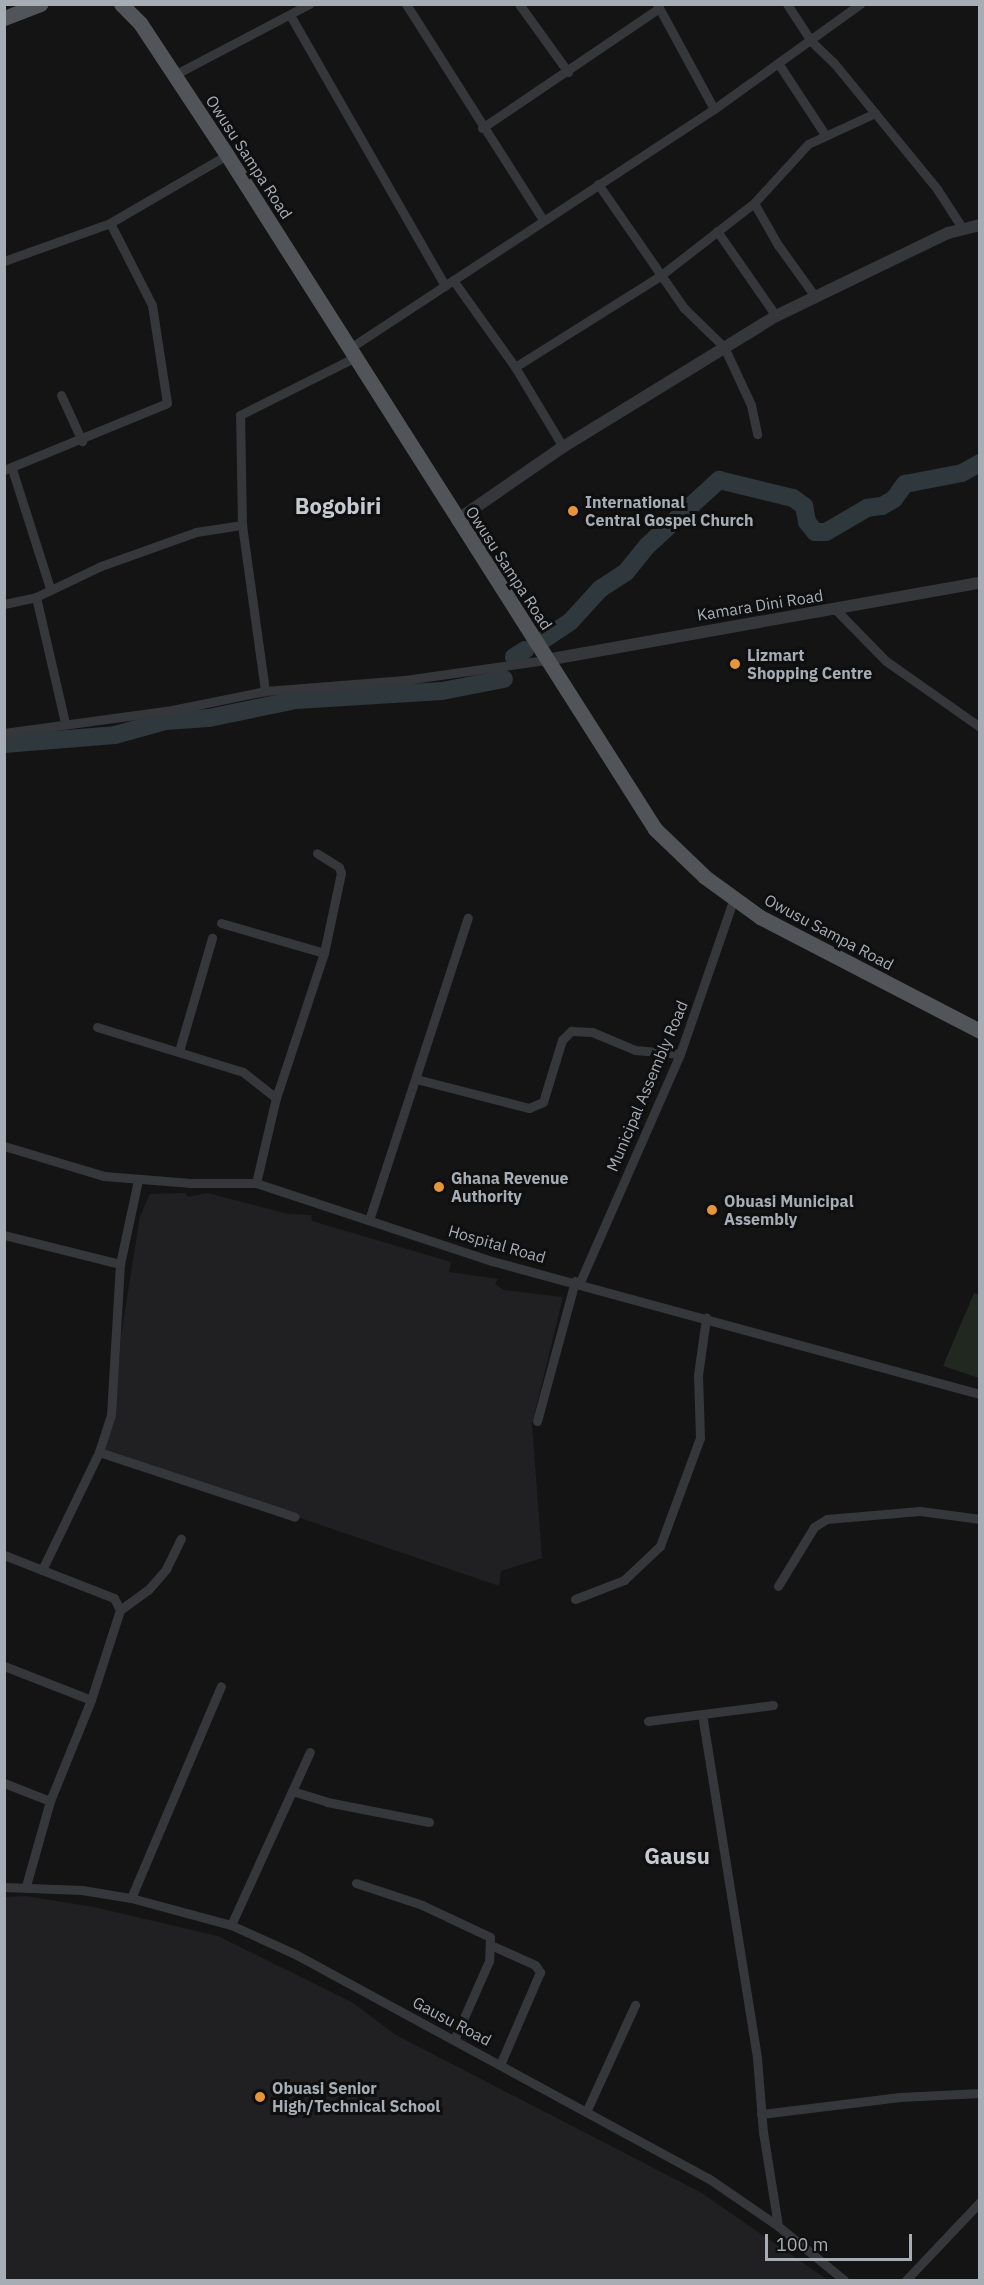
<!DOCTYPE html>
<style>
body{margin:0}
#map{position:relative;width:984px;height:2285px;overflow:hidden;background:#141415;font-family:"IBM Plex Sans",sans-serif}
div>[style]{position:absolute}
.built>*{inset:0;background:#202022}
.green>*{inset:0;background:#202820}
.river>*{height:18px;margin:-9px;padding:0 9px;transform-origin:9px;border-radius:9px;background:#2e383d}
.minor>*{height:9px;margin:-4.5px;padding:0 4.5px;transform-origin:4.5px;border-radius:4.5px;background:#35373a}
.tertiary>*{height:12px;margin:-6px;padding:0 6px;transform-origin:6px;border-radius:6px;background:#35373a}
.primary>*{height:15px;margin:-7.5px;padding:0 7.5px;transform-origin:7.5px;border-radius:7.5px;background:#515459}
.dots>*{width:16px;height:16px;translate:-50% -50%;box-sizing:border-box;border:3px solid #0f0f10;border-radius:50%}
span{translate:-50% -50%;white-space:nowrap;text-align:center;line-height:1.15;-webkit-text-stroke:6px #0f0f10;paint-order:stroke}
.street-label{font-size:16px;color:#a6adb5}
.poi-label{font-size:16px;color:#a6adb5;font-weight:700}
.left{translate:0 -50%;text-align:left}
.district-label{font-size:22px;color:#c7cbd1;font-weight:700}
.frame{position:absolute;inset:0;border:6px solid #a6adb5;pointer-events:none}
.scale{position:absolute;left:765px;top:2234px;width:147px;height:27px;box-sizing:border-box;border:3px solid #a6adb5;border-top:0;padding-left:8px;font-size:18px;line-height:21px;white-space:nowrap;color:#a6adb5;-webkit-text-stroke:4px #0f0f10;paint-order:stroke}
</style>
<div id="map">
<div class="built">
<div style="clip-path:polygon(185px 1193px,188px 1197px,207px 1193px,289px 1214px,311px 1215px,312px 1221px,451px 1262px,449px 1272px,498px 1279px,495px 1284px,504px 1290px,563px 1297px,532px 1424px,542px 1558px,501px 1571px,499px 1586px,105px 1451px,114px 1420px,121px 1336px,140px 1216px,150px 1194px)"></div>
<div style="clip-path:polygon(26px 1896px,94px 1907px,218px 1936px,353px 2003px,396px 2035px,700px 2192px,828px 2280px,5px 2280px,5px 1897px)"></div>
</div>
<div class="green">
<div style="clip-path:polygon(974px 1293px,979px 1295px,979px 1378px,943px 1366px)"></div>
</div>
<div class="river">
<div style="left:546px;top:638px;width:29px;rotate:-34deg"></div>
<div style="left:570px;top:622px;width:45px;rotate:-47.7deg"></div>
<div style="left:600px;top:589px;width:31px;rotate:-33deg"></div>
<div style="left:626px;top:572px;width:33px;rotate:-51deg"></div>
<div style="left:647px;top:546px;width:98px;rotate:-42.5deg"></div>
<div style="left:719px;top:480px;width:76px;rotate:13.7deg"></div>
<div style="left:793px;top:498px;width:14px;rotate:36deg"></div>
<div style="left:804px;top:506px;width:16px;rotate:79deg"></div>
<div style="left:807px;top:522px;width:13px;rotate:51deg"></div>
<div style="left:815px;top:532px;width:11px"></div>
<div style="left:826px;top:532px;width:48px;rotate:-30.3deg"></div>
<div style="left:867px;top:508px;width:15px;rotate:-8deg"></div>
<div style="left:882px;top:506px;width:14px;rotate:-30deg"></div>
<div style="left:894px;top:499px;width:19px;rotate:-54deg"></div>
<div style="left:905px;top:484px;width:58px;rotate:-10.9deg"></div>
<div style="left:962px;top:473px;width:21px;rotate:-29deg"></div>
<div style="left:514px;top:657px;width:13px;rotate:-32deg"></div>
<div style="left:4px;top:744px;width:111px;rotate:-4.6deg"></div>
<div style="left:115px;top:735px;width:53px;rotate:-15.4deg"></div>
<div style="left:166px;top:721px;width:43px;rotate:-4deg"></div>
<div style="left:209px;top:718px;width:89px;rotate:-11.7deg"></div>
<div style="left:296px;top:700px;width:146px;rotate:-3.5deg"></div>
<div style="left:442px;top:691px;width:63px;rotate:-11deg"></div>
</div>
<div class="minor">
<div style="left:406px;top:4px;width:256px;rotate:57.6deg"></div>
<div style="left:519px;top:4px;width:84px;rotate:54.2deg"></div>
<div style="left:657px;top:4px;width:119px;rotate:61.5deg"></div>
<div style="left:787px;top:4px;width:44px;rotate:57deg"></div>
<div style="left:811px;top:41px;width:32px;rotate:44deg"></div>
<div style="left:834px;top:63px;width:163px;rotate:50.7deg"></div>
<div style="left:937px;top:189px;width:48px;rotate:57deg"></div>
<div style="left:290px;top:15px;width:312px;rotate:60.2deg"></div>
<div style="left:778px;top:63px;width:87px;rotate:56.7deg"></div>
<div style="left:174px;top:75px;width:153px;rotate:-27.7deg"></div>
<div style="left:482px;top:128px;width:214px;rotate:-34.1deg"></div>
<div style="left:598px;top:184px;width:151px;rotate:55.3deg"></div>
<div style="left:684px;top:308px;width:56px;rotate:44.3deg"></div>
<div style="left:724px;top:347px;width:64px;rotate:65deg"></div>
<div style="left:751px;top:405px;width:30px;rotate:78deg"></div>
<div style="left:754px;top:203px;width:48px;rotate:60.3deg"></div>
<div style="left:778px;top:245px;width:62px;rotate:54.2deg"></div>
<div style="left:717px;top:231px;width:103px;rotate:55.2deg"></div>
<div style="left:4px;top:261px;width:113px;rotate:-19.7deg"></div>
<div style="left:110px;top:223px;width:135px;rotate:-30.2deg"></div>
<div style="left:453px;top:280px;width:107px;rotate:54.5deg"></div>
<div style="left:515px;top:367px;width:171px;rotate:-32.1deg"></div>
<div style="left:660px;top:276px;width:119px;rotate:-37.8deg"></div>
<div style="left:754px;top:203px;width:80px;rotate:-47.5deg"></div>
<div style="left:808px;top:144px;width:74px;rotate:-24.8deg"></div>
<div style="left:350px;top:348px;width:435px;rotate:-33.3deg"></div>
<div style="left:714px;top:109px;width:180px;rotate:-35.7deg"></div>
<div style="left:515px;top:367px;width:93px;rotate:59deg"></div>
<div style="left:61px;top:395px;width:51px;rotate:65.5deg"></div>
<div style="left:12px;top:469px;width:125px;rotate:72.3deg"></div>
<div style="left:4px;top:470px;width:176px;rotate:-22.3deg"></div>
<div style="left:167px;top:403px;width:99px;rotate:-98.7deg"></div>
<div style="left:152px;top:305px;width:92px;rotate:-117.1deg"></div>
<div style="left:242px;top:525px;width:110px;rotate:-91deg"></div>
<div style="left:240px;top:415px;width:130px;rotate:-26.6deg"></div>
<div style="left:36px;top:597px;width:129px;rotate:77deg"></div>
<div style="left:4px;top:604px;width:33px;rotate:-12deg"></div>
<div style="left:36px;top:597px;width:72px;rotate:-25.5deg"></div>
<div style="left:101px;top:566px;width:101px;rotate:-19.7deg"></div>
<div style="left:196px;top:532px;width:47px;rotate:-8.7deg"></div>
<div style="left:242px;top:525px;width:168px;rotate:82.1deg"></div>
<div style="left:835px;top:609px;width:73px;rotate:45.6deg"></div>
<div style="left:886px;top:661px;width:115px;rotate:35.1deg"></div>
<div style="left:4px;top:733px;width:170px;rotate:-7.8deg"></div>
<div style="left:172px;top:710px;width:95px;rotate:-11.5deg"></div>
<div style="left:265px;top:691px;width:140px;rotate:-4.5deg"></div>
<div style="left:405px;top:680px;width:142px;rotate:-8.1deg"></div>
<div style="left:221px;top:923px;width:107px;rotate:16.2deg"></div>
<div style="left:97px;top:1027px;width:153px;rotate:17.1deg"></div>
<div style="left:243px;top:1072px;width:42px;rotate:38.2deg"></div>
<div style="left:179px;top:1051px;width:118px;rotate:-73.7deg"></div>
<div style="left:416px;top:1079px;width:117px;rotate:14.4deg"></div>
<div style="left:529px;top:1108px;width:15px;rotate:-23deg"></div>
<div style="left:543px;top:1102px;width:65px;rotate:-73deg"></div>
<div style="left:562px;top:1040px;width:13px;rotate:-45deg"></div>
<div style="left:571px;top:1031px;width:21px;rotate:3deg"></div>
<div style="left:592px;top:1032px;width:47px;rotate:22.7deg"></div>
<div style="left:635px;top:1050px;width:45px;rotate:5.1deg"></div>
<div style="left:4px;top:1146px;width:104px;rotate:16.7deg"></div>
<div style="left:104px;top:1176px;width:87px;rotate:4.6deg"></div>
<div style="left:191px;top:1183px;width:65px"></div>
<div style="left:256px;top:1183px;width:249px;rotate:18.3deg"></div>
<div style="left:492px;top:1261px;width:506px;rotate:15.25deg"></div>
<div style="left:256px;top:1183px;width:87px;rotate:-76.8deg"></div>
<div style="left:276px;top:1098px;width:153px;rotate:-71.7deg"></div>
<div style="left:324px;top:953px;width:82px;rotate:-78deg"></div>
<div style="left:341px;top:873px;width:6px;rotate:-108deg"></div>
<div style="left:339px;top:867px;width:26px;rotate:-148deg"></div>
<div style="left:369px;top:1220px;width:318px;rotate:-71.9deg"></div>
<div style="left:4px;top:1235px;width:120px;rotate:14deg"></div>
<div style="left:580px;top:1282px;width:249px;rotate:-66.3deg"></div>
<div style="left:680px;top:1054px;width:165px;rotate:-70.9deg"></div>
<div style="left:537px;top:1421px;width:145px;rotate:-74.8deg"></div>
<div style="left:99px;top:1452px;width:206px;rotate:18.3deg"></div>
<div style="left:4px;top:1555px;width:118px;rotate:21.4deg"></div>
<div style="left:114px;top:1598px;width:13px;rotate:63deg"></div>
<div style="left:120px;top:1610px;width:95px;rotate:107.9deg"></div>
<div style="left:91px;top:1700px;width:109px;rotate:112.1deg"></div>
<div style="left:50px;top:1801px;width:88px;rotate:105.8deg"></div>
<div style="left:42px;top:1570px;width:131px;rotate:-64.2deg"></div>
<div style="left:99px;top:1452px;width:39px;rotate:-72deg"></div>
<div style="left:111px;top:1415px;width:151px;rotate:-86.6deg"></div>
<div style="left:120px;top:1264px;width:86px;rotate:-77.9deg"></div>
<div style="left:778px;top:1586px;width:69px;rotate:-58.6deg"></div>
<div style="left:814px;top:1527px;width:15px;rotate:-32deg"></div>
<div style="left:827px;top:1519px;width:93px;rotate:-4.9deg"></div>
<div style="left:920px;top:1511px;width:61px;rotate:7.6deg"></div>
<div style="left:575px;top:1599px;width:53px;rotate:-21.2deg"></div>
<div style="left:624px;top:1580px;width:50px;rotate:-43.4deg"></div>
<div style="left:660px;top:1546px;width:115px;rotate:-69.7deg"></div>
<div style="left:700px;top:1438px;width:63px;rotate:-91.8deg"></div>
<div style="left:698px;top:1375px;width:58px;rotate:-82deg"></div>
<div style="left:120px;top:1610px;width:34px;rotate:-36deg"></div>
<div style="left:148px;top:1590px;width:28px;rotate:-49deg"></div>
<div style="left:166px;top:1569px;width:34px;rotate:-64deg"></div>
<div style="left:4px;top:1666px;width:93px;rotate:21.3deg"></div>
<div style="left:702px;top:1714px;width:348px;rotate:80.9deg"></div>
<div style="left:757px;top:2058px;width:74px;rotate:85.4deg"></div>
<div style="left:763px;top:2132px;width:95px;rotate:80.9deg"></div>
<div style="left:648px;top:1721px;width:126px;rotate:-7.3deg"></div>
<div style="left:4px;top:1783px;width:49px;rotate:21.4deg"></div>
<div style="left:292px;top:1791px;width:37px;rotate:17deg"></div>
<div style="left:327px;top:1802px;width:104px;rotate:11.1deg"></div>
<div style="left:356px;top:1883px;width:70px;rotate:18.4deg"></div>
<div style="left:422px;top:1905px;width:75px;rotate:25.2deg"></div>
<div style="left:490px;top:1937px;width:24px;rotate:92deg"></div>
<div style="left:489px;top:1961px;width:86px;rotate:113.9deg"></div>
<div style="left:4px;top:1887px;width:78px;rotate:2.2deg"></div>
<div style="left:82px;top:1890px;width:50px;rotate:9.3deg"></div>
<div style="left:131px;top:1898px;width:104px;rotate:15.1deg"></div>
<div style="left:231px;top:1925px;width:70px;rotate:24.4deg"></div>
<div style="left:295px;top:1954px;width:470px;rotate:28.5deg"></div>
<div style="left:708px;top:2178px;width:85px;rotate:34.4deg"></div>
<div style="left:778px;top:2226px;width:85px;rotate:39.3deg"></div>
<div style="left:131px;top:1898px;width:230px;rotate:-67deg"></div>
<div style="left:231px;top:1925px;width:190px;rotate:-65.5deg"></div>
<div style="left:493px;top:1946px;width:46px;rotate:24.3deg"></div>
<div style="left:535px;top:1965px;width:9px;rotate:54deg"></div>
<div style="left:540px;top:1972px;width:101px;rotate:113.3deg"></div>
<div style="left:586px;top:2112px;width:118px;rotate:-65.4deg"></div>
<div style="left:761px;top:2114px;width:140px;rotate:-7deg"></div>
<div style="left:900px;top:2097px;width:80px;rotate:-2.9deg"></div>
<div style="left:906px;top:2280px;width:108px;rotate:-46.5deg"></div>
</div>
<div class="tertiary">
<div style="left:457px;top:520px;width:129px;rotate:-34.6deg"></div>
<div style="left:563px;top:447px;width:250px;rotate:-31.6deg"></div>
<div style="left:776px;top:316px;width:191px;rotate:-25.8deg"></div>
<div style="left:948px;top:233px;width:33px;rotate:-14deg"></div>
<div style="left:546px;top:660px;width:441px;rotate:-10.1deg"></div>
</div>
<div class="primary">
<div style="left:121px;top:4px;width:27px;rotate:45deg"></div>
<div style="left:140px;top:23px;width:158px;rotate:56.6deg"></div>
<div style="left:227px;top:155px;width:798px;rotate:57.58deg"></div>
<div style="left:655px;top:829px;width:69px;rotate:43.8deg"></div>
<div style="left:705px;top:877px;width:68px;rotate:36deg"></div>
<div style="left:760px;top:917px;width:248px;rotate:27.4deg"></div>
<div style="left:4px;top:18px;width:39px;rotate:-21deg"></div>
</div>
<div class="dots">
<div style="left:573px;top:511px;background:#e7953b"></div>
<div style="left:735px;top:664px;background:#e7953b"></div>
<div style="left:439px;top:1187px;background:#e7953b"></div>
<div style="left:712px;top:1210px;background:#e7953b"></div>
<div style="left:260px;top:2097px;background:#e7953b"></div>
</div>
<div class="street-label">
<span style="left:249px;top:157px;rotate:57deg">Owusu Sampa Road</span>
<span style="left:509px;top:568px;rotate:57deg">Owusu Sampa Road</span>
<span style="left:760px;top:605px;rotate:-9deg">Kamara Dini Road</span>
<span style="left:829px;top:932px;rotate:28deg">Owusu Sampa Road</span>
<span style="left:647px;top:1086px;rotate:-67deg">Municipal Assembly Road</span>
<span style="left:497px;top:1244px;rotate:16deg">Hospital Road</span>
<span style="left:452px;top:2021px;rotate:28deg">Gausu Road</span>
</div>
<div class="poi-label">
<span class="left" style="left:585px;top:511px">International<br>Central Gospel Church</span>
<span class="left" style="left:747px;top:664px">Lizmart<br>Shopping Centre</span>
<span class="left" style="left:451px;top:1187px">Ghana Revenue<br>Authority</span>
<span class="left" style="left:724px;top:1210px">Obuasi Municipal<br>Assembly</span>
<span class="left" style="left:272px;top:2097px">Obuasi Senior<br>High/Technical School</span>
</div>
<div class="district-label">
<span style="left:338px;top:506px">Bogobiri</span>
<span style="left:677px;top:1856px">Gausu</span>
</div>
<div class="frame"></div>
<div class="scale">100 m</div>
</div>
